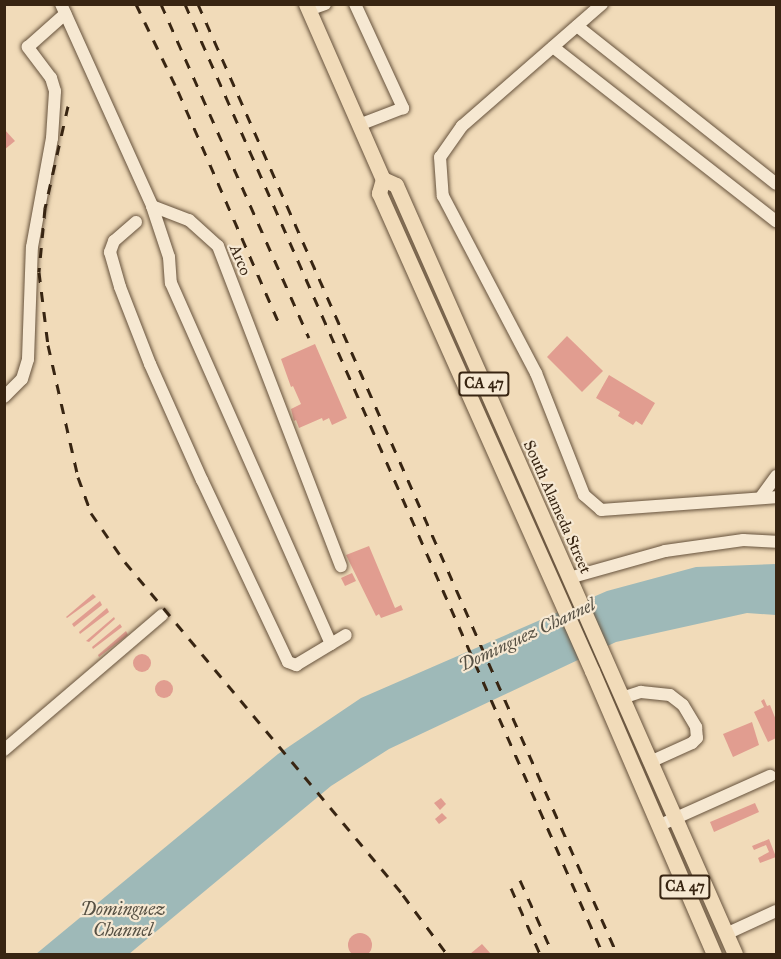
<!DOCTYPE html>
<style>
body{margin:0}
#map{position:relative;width:781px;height:959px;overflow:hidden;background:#f1dbb9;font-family:"IM FELL Great Primer",serif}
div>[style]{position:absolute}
.water>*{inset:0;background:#9eb9b8}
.building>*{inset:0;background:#e19d90}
.round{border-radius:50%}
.roads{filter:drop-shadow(0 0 2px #66523c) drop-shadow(0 0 2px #66523c)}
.minor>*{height:12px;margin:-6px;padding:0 6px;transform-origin:6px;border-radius:6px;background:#f6e8d2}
.major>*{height:15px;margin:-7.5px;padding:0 7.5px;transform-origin:7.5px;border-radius:7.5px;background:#f1dbb9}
.rail>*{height:3px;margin-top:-1.5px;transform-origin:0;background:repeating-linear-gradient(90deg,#382512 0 10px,transparent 0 20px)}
span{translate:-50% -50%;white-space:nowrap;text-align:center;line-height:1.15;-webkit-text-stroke:4.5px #f6e8d2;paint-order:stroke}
.shield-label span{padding:2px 4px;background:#f6e8d2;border:2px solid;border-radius:4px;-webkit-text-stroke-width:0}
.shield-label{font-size:15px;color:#382512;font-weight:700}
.street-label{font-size:16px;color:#382512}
.water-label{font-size:18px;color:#575144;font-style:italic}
.frame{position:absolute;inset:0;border:6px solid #382512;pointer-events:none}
</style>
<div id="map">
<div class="water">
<div style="clip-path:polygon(776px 564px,776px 615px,747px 613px,616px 642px,389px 749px,331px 786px,129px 954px,36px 954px,278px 754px,361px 698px,607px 591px,696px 567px)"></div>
</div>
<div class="building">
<div style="clip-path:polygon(4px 129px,15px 141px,4px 150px)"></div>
<div style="clip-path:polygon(567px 336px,603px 371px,582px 392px,547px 357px)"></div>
<div style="clip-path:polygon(315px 344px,347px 418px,332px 425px,329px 418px,323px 421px,322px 418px,299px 428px,296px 420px,294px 421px,291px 409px,301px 404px,293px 386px,291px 387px,281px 359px)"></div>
<div style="clip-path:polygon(609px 375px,655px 403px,642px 425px,636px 421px,633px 425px,618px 416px,620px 412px,596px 398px)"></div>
<div style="clip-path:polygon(369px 546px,395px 608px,401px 605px,403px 610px,381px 618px,379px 614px,376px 616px,346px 555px)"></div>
<div style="clip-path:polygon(352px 573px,356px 581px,345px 586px,341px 578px)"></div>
<div style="clip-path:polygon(93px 594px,96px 597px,67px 618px,66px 617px)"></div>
<div style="clip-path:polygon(100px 601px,102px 605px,74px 627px,72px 624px)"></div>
<div style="clip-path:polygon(107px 608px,109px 612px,80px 634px,79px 632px)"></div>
<div style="clip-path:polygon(114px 617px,115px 619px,89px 642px,86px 641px)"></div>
<div style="clip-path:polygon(120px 624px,122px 627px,93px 649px,92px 647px)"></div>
<div style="clip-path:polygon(126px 631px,128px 635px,99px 657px,98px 655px)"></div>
<div class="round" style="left:133px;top:654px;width:18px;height:18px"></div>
<div class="round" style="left:155px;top:680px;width:18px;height:18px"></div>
<div style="clip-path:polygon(764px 699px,767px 706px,770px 705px,776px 720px,776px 738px,768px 742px,754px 712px,764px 707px,761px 701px)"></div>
<div style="clip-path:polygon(752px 722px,759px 745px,733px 757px,723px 734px)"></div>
<div style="clip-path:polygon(441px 798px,446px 804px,440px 810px,434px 803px)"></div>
<div style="clip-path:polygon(755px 803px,759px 812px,714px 832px,710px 822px)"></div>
<div style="clip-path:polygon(442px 813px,447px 818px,439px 824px,435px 819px)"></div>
<div style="clip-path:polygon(769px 839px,776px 857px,760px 863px,758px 858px,769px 852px,766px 845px,754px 850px,752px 846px)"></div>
<div class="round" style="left:348px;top:933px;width:24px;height:24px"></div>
<div style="clip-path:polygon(482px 944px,491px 954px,470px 954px)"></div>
</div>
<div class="roads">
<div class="minor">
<div style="left:61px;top:4px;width:222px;rotate:65.7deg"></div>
<div style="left:152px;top:206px;width:40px;rotate:21deg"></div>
<div style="left:189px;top:220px;width:39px;rotate:42deg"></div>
<div style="left:218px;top:246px;width:343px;rotate:69deg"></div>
<div style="left:355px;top:4px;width:115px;rotate:65.2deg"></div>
<div style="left:403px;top:108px;width:47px;rotate:158.9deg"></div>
<div style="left:602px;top:4px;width:186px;rotate:138.9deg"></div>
<div style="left:462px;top:126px;width:38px;rotate:125deg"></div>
<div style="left:440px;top:157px;width:39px;rotate:86deg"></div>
<div style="left:443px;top:196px;width:200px;rotate:62.3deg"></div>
<div style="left:536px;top:373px;width:131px;rotate:68.5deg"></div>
<div style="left:584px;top:495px;width:23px;rotate:41deg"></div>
<div style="left:601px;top:510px;width:175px;rotate:-4.2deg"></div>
<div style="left:308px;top:10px;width:18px;rotate:-19deg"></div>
<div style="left:577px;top:26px;width:254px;rotate:38.4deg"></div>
<div style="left:553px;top:47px;width:283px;rotate:38deg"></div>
<div style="left:152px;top:206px;width:54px;rotate:71.6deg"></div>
<div style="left:169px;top:257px;width:26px;rotate:86deg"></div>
<div style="left:171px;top:283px;width:395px;rotate:66.1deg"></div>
<div style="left:136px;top:222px;width:29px;rotate:139deg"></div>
<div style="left:114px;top:241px;width:12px;rotate:110deg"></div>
<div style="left:110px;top:252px;width:36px;rotate:74deg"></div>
<div style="left:120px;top:287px;width:83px;rotate:68.7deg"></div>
<div style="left:150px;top:364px;width:127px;rotate:65.9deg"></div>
<div style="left:202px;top:480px;width:201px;rotate:64.7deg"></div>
<div style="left:288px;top:662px;width:9px;rotate:21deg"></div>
<div style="left:296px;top:665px;width:58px;rotate:-31deg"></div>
<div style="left:4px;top:397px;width:25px;rotate:-45deg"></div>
<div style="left:22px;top:379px;width:21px;rotate:-73deg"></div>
<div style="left:28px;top:359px;width:112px;rotate:-88deg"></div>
<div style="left:32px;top:247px;width:111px;rotate:-79.6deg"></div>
<div style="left:52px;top:138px;width:47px;rotate:-86.3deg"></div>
<div style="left:55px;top:91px;width:14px;rotate:-107deg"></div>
<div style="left:51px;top:78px;width:39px;rotate:-127deg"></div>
<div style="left:28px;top:47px;width:50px;rotate:-41.7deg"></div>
<div style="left:761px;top:497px;width:26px;rotate:-54deg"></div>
<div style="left:569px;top:578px;width:100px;rotate:-15.7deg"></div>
<div style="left:665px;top:551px;width:79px;rotate:-8deg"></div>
<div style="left:743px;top:540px;width:33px;rotate:3deg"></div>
<div style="left:622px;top:698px;width:20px;rotate:-18deg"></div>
<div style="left:641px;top:692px;width:29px;rotate:6deg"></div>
<div style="left:670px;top:695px;width:16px;rotate:38deg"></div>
<div style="left:683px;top:705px;width:26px;rotate:59deg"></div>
<div style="left:696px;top:727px;width:11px;rotate:85deg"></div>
<div style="left:697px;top:738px;width:7px;rotate:135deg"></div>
<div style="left:692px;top:743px;width:46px;rotate:155.7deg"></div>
<div style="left:4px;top:750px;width:208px;rotate:-40.5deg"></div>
<div style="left:658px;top:826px;width:123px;rotate:-24.1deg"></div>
<div style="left:726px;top:934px;width:55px;rotate:-24.7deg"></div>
</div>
<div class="major">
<div style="left:306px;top:4px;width:191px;rotate:66.3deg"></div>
<div style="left:383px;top:179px;width:15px;rotate:106deg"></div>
<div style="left:379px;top:193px;width:523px;rotate:65.98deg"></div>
<div style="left:592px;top:671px;width:308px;rotate:66.7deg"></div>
<div style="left:383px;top:179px;width:14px;rotate:25deg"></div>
<div style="left:396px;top:185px;width:840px;rotate:66.21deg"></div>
</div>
</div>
<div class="rail">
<div style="left:136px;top:4px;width:97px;rotate:64.2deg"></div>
<div style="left:178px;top:91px;width:258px;rotate:66.5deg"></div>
<div style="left:161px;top:4px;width:365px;rotate:66.1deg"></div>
<div style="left:185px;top:4px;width:1038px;rotate:66.25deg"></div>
<div style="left:198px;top:4px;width:1038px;rotate:66.2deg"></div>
<div style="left:68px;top:106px;width:105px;rotate:102.7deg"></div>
<div style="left:45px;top:208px;width:64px;rotate:95.4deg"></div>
<div style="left:39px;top:272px;width:74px;rotate:83deg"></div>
<div style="left:48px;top:345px;width:135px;rotate:77.2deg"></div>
<div style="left:78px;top:477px;width:38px;rotate:70deg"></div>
<div style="left:91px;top:513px;width:60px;rotate:55.2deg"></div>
<div style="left:125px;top:562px;width:434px;rotate:50.1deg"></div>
<div style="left:403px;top:895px;width:74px;rotate:53.3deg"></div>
<div style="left:520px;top:880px;width:81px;rotate:66deg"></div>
<div style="left:511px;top:888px;width:72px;rotate:66.3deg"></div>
</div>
<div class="shield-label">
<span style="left:484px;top:384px">CA 47</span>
<span style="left:685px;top:887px">CA 47</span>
</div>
<div class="street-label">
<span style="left:240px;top:260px;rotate:68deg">Arco</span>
<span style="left:557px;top:507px;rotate:66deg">South Alameda Street</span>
</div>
<div class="water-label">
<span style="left:527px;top:635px;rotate:-25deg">Dominguez Channel</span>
<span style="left:123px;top:920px">Dominguez<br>Channel</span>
</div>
<div class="frame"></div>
</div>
